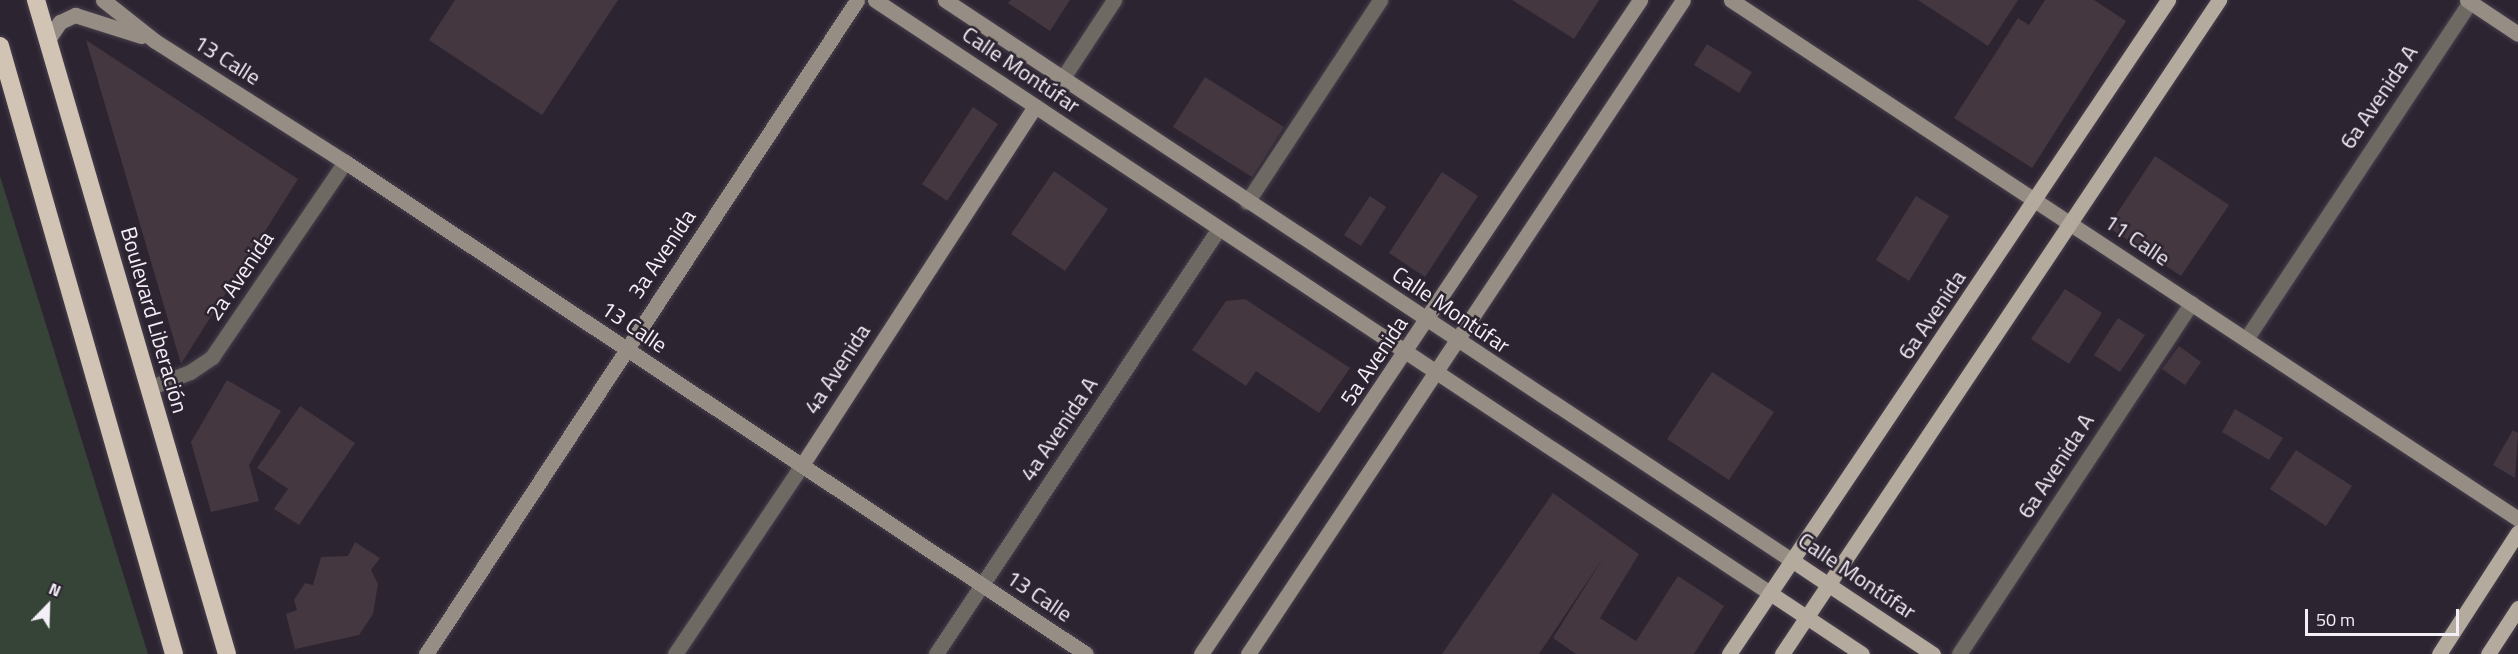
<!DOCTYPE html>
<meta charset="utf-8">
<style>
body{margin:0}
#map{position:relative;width:2518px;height:654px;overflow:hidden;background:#2c2431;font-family:"Titillium Web",sans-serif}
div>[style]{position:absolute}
.green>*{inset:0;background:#364437}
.building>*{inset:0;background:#453740}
.roads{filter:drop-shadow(0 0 2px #48404d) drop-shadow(0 0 2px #48404d)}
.street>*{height:15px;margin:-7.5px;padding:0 7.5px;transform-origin:7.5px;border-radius:7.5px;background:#6e6963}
.secondary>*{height:15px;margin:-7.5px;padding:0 7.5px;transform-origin:7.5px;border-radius:7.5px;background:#968e84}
.primary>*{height:15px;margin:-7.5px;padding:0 7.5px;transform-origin:7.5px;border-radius:7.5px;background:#b5aa9e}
.highway>*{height:18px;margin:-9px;padding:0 9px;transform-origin:9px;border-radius:9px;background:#d1c4b5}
span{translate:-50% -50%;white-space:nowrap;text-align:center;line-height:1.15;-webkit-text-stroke:5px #2c2431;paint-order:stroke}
.street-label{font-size:22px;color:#f4eff7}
.north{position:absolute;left:18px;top:576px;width:60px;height:60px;-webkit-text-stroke:4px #2c2431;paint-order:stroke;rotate:23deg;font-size:16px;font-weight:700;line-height:24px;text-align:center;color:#f4eff7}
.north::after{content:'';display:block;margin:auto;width:21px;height:27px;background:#f4eff7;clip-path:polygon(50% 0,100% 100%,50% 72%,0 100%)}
.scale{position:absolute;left:2305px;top:609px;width:154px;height:27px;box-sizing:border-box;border:3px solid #f4eff7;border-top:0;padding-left:8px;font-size:18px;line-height:21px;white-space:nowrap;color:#f4eff7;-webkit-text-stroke:4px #2c2431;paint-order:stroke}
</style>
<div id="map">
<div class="green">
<div style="clip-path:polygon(0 176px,148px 654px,0 654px)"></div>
</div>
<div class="building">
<div style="clip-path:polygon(455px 0,618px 0,542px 115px,429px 40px)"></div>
<div style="clip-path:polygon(1011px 0,1070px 0,1050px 31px,1008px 3px)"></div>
<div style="clip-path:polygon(1512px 0,1599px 0,1574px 39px)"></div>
<div style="clip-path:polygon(1918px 0,2018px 0,1988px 46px)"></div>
<div style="clip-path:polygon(2045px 0,2094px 0,2126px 21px,2032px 168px,1954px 118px,2018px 18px,2029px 25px)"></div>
<div style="clip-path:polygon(86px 40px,298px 179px,181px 364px)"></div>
<div style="clip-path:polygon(1707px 44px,1752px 72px,1739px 93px,1694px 65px)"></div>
<div style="clip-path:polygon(1205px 77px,1284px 127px,1252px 177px,1173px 127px)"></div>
<div style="clip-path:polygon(973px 107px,998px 124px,947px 201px,922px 184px)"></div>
<div style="clip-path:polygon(2155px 156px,2229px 205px,2181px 276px,2108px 227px)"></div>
<div style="clip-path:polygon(1054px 171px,1108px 209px,1065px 271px,1011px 234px)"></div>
<div style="clip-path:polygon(1442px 172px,1478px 196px,1425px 277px,1389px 253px)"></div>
<div style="clip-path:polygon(1370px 196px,1386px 207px,1361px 246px,1344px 235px)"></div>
<div style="clip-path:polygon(1916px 196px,1949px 216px,1909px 281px,1876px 260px)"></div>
<div style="clip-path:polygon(2065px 289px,2102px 313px,2069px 364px,2031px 339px)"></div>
<div style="clip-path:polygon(1245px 299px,1350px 368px,1319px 413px,1256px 371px,1246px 386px,1192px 350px,1226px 301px)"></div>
<div style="clip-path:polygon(2118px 318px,2145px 335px,2120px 372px,2094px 355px)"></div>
<div style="clip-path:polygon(2179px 346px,2201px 362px,2185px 385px,2162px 369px)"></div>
<div style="clip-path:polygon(1712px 372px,1774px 412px,1729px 480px,1667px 439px)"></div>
<div style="clip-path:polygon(227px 380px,281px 411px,249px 465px,259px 501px,211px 512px,191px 442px)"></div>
<div style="clip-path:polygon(300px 406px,355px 443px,299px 525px,274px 509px,288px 489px,257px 468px)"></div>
<div style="clip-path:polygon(2235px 409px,2283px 438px,2269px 460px,2222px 432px)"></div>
<div style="clip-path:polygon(2513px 430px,2518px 433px,2515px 478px,2493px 465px)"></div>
<div style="clip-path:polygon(2296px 450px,2352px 486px,2326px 526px,2270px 489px)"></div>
<div style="clip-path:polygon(1553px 493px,1639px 554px,1600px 618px,1636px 641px,1678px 576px,1724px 606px,1694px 654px,1576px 654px,1553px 638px,1605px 555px,1539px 654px,1442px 654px)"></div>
<div style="clip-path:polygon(355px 542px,380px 558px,371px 570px,378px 584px,373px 614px,359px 635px,295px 649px,286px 614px,297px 610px,294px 600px,305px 583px,313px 585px,321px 557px,348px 556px)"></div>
</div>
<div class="roads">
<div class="street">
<div style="left:1062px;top:79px;width:95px;rotate:-56.6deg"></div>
<div style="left:1247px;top:202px;width:242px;rotate:-56.6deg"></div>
<div style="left:2246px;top:339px;width:407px;rotate:-56.4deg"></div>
<div style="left:149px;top:388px;width:44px;rotate:-21.3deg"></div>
<div style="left:190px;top:372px;width:27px;rotate:-34deg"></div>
<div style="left:212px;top:357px;width:236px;rotate:-55.7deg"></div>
<div style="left:675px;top:654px;width:228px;rotate:-56.1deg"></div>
<div style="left:936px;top:654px;width:511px;rotate:-56.4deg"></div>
<div style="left:1959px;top:654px;width:421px;rotate:-56.5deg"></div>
</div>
<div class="secondary">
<div style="left:103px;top:0;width:66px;rotate:38.3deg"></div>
<div style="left:155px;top:41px;width:225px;rotate:32.5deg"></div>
<div style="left:345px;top:162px;width:889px;rotate:33.58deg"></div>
<div style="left:875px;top:0;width:1074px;rotate:33.53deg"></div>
<div style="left:945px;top:0;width:1017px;rotate:33.49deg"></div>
<div style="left:1731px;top:0;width:943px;rotate:33.4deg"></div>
<div style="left:2467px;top:0;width:61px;rotate:33.7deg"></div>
<div style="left:47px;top:41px;width:23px;rotate:-56deg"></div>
<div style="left:60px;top:22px;width:17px;rotate:-25deg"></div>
<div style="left:75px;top:15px;width:69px;rotate:17.7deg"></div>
<div style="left:802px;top:465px;width:428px;rotate:-57deg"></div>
<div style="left:426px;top:654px;width:783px;rotate:-56.61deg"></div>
<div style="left:1201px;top:654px;width:788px;rotate:-56.13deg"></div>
<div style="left:1248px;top:654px;width:785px;rotate:-56.37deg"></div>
</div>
<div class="primary">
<div style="left:1793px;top:561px;width:168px;rotate:33.6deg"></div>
<div style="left:1770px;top:593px;width:110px;rotate:33.5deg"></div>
<div style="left:1729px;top:654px;width:788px;rotate:-56.13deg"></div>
<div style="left:1782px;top:654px;width:787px;rotate:-56.25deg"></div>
<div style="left:2439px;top:654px;width:145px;rotate:-57.1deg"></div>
<div style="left:2488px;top:654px;width:55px;rotate:-56.9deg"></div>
</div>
<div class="highway">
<div style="left:36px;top:0;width:681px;rotate:73.72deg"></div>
<div style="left:0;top:46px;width:632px;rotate:74.03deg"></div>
</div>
</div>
<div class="street-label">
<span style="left:227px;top:60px;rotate:32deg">13 Calle</span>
<span style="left:1021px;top:70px;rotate:34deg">Calle Montúfar</span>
<span style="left:2379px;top:97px;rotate:-56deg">6a Avenida A</span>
<span style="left:2137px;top:240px;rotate:34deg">11 Calle</span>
<span style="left:662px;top:254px;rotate:-56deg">3a Avenida</span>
<span style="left:240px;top:276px;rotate:-56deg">2a Avenida</span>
<span style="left:1451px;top:310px;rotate:34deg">Calle Montúfar</span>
<span style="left:1932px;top:315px;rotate:-56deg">6a Avenida</span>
<span style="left:154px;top:320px;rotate:74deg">Boulevard Liberación</span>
<span style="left:634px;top:327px;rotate:34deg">13 Calle</span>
<span style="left:1374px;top:361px;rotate:-56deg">5a Avenida</span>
<span style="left:837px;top:369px;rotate:-57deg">4a Avenida</span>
<span style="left:1059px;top:429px;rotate:-56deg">4a Avenida A</span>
<span style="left:2056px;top:466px;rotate:-57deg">6a Avenida A</span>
<span style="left:1857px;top:576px;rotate:34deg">Calle Montúfar</span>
<span style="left:1039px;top:596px;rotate:34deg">13 Calle</span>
</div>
<div class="north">N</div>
<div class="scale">50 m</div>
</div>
